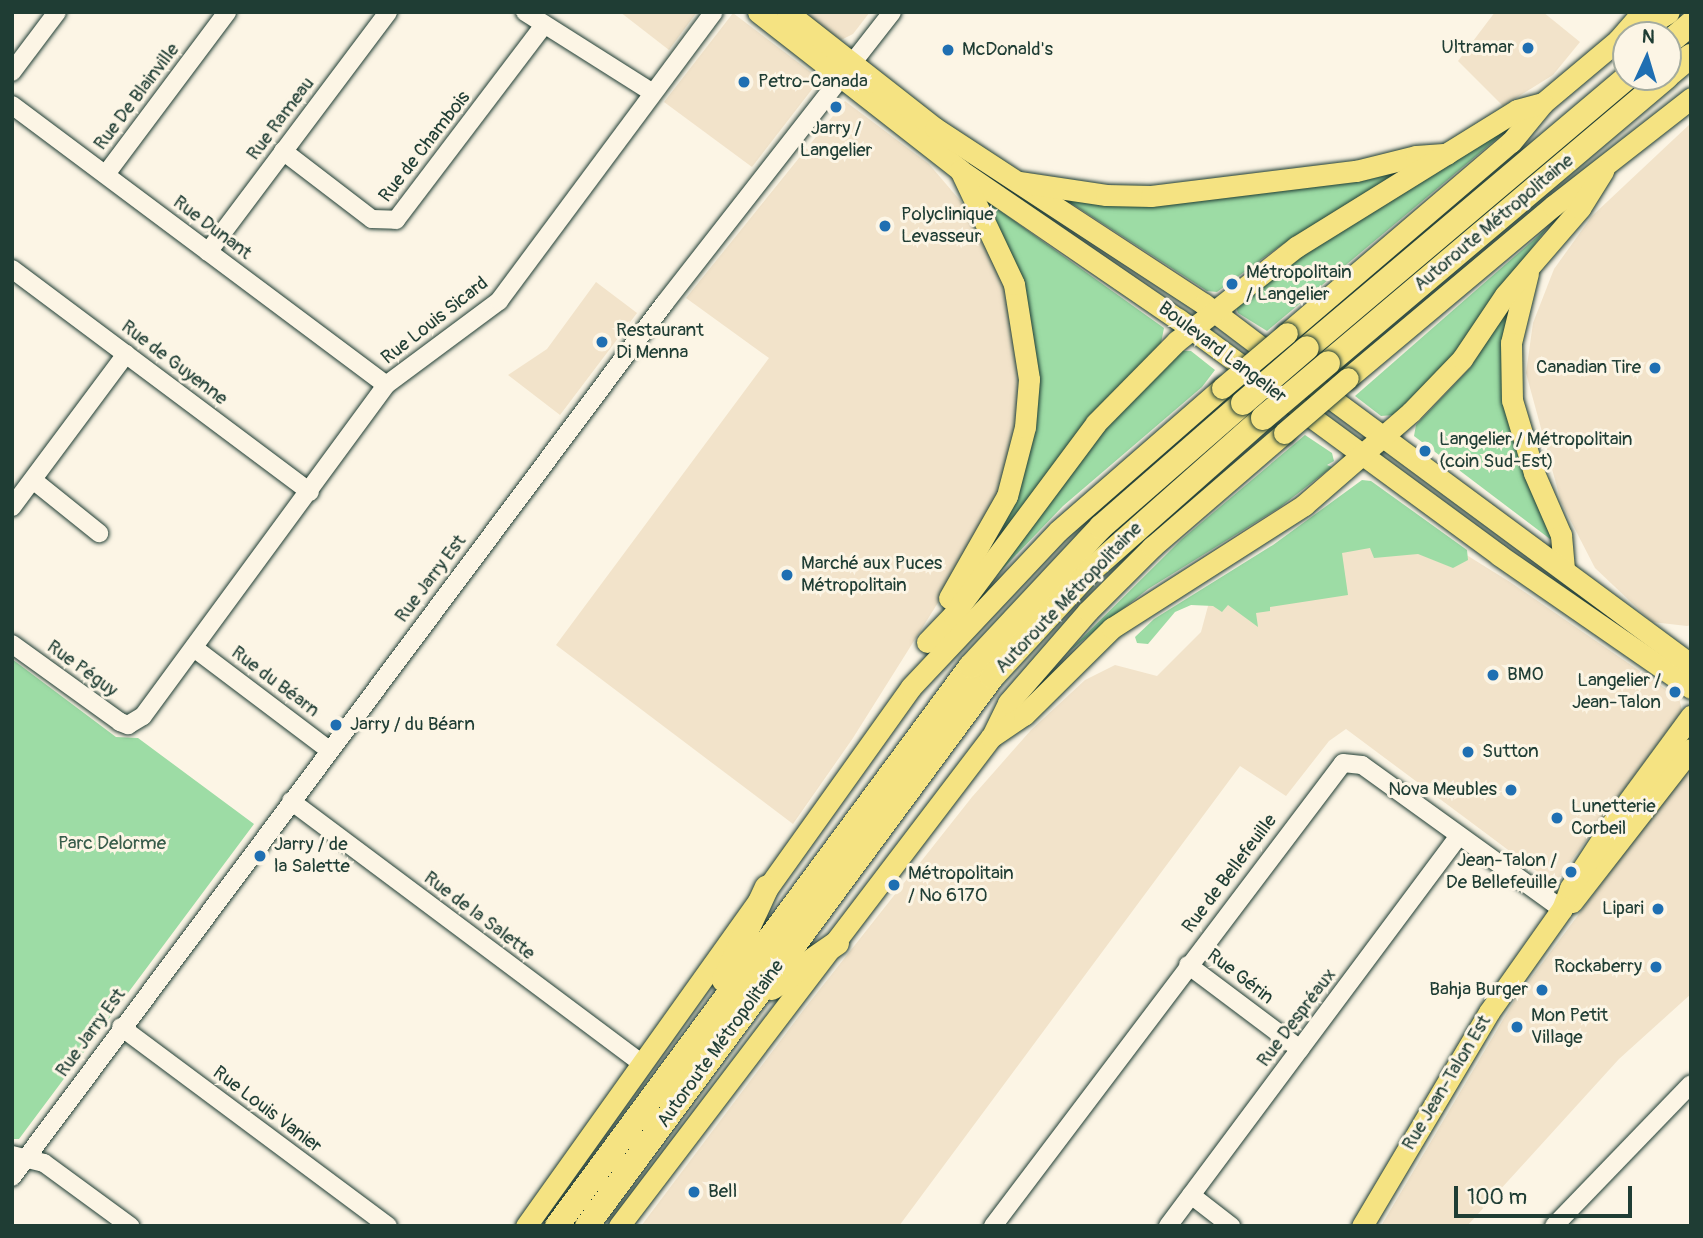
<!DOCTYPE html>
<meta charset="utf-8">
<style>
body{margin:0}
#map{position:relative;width:1703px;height:1238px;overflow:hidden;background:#fcf5e5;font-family:Pangolin,sans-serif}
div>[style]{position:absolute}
.built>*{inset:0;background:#f2e3ca}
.green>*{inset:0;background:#9ddca5}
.roads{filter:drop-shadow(0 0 2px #1f3d34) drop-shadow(0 0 2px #1f3d34)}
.minor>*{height:18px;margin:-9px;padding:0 9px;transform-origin:9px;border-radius:9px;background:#fcf5e5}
.major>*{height:21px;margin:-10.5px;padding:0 10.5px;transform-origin:10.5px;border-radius:10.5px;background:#f5e382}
.highway>*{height:24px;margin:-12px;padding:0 12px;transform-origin:12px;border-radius:12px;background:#f5e382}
.bridges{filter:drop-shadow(0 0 2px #1f3d34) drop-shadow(0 0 2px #1f3d34)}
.major-bridge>*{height:21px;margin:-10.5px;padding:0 10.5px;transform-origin:10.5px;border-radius:10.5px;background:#f5e382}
.highway-bridge>*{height:24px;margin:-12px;padding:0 12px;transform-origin:12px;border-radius:12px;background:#f5e382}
.dots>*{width:19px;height:19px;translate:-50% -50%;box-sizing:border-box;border:4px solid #fcf5e5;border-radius:50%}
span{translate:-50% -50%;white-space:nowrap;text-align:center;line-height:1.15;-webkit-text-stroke:6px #fcf5e5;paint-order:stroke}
.poi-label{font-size:19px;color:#1f3d34}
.right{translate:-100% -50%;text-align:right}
.left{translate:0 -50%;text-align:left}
.street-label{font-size:19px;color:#1f3d34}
.park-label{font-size:19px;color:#385d4b}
.frame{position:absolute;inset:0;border:14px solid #1f3d34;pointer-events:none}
.north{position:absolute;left:1612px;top:21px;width:70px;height:70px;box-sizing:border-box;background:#fcf5e5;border:2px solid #a4ab9e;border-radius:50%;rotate:4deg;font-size:19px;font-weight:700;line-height:28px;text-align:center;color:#1f3d34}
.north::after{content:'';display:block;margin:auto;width:24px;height:32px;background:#1f6fb2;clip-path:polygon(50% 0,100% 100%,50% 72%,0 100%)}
.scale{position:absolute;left:1454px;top:1186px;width:178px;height:32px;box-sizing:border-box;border:4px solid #1f3d34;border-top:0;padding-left:9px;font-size:21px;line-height:24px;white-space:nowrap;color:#1f3d34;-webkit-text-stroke:5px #fcf5e5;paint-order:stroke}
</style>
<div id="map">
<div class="built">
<div style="clip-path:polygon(620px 12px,697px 12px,669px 50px)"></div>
<div style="clip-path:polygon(801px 12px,870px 12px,853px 34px,841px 40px)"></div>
<div style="clip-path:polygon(1495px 12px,1543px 12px,1580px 42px,1553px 75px,1503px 106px,1458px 61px)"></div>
<div style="clip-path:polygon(733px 13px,820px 79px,752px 167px,664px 102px)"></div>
<div style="clip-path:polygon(845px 101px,929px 164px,969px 211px,1002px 276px,1019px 367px,1018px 412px,1001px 488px,968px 555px,853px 738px,793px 824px,556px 645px,769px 358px,686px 298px)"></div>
<div style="clip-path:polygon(1691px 123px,1691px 625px,1687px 626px,1652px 622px,1595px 568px,1561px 502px,1526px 373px,1533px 323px,1554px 269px,1592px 216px)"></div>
<div style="clip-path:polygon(596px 282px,637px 313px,560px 415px,508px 375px,547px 349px)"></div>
<div style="clip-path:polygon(1373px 497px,1510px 582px,1679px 698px,1682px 711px,1554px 884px,1346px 729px,1329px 741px,1286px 796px,1240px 766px,899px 1226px,641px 1226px,805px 1008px,972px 797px,1031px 730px,1085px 680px,1115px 665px,1157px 676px,1201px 632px,1211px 595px)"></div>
<div style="clip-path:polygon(1691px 764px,1691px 994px,1619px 1059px,1467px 1226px,1381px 1226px,1514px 1001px)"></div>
</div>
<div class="green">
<div style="clip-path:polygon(1512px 126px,1267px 331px,1238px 313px,1236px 307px,1277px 269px)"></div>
<div style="clip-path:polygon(1408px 166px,1277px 248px,1217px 292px,1207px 291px,1060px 196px)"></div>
<div style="clip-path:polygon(985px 200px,1164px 328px,1161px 343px,1092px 414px,1001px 535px,1034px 341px,1028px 309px)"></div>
<div style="clip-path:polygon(1547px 228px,1452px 356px,1394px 415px,1381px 416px,1355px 396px)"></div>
<div style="clip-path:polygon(1509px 306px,1504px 341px,1553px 537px,1550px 539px,1414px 436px,1416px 425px,1470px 368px)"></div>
<div style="clip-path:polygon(1181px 351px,1191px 351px,1215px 370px,1202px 387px,1063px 506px,990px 582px,1106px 423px)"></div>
<div style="clip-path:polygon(1305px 435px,1332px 453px,1334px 461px,1327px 465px,1332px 467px,1279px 508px,1148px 589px,1067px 653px,1182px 539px)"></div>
<div style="clip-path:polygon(1362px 480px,1371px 481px,1467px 550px,1468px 560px,1453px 568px,1418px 554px,1374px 558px,1370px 548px,1342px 553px,1348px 595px,1270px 607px,1270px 611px,1256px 613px,1258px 627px,1228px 605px,1222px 612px,1213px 606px,1191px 605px,1175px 612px,1148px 644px,1137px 643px,1135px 637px,1154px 619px,1273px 545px)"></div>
<div style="clip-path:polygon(12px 659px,116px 737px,138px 738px,254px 824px,19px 1139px,12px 1139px)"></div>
</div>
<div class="roads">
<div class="minor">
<div style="left:525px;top:12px;width:151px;rotate:32.3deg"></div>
<div style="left:12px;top:72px;width:75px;rotate:-53.1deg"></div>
<div style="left:12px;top:105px;width:467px;rotate:36.8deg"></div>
<div style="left:283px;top:151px;width:112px;rotate:37.4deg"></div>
<div style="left:372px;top:219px;width:24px;rotate:2deg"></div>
<div style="left:396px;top:220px;width:245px;rotate:-52.8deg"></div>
<div style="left:106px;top:174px;width:202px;rotate:-53.2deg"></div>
<div style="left:208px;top:252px;width:300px;rotate:-53.1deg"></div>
<div style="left:12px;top:269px;width:372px;rotate:36.8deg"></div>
<div style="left:33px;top:480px;width:85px;rotate:38.8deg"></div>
<div style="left:12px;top:507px;width:191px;rotate:-53.3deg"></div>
<div style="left:12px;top:644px;width:133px;rotate:35.8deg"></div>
<div style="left:120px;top:722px;width:9px;rotate:21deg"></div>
<div style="left:128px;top:725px;width:17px;rotate:-31deg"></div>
<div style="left:143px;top:716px;width:411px;rotate:-53.7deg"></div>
<div style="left:386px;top:385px;width:141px;rotate:-36.6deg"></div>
<div style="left:499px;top:301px;width:360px;rotate:-53.4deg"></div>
<div style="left:194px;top:648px;width:169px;rotate:37.1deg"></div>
<div style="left:291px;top:801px;width:439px;rotate:36.8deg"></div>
<div style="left:1188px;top:965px;width:140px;rotate:36.9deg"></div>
<div style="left:121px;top:1027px;width:333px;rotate:36.7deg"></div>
<div style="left:12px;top:1155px;width:33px;rotate:14deg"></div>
<div style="left:44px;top:1163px;width:107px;rotate:36.2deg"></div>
<div style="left:12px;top:1177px;width:1090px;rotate:-53.25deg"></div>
<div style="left:664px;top:304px;width:370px;rotate:-52deg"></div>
<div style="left:1191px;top:1195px;width:51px;rotate:37.8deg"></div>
<div style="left:993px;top:1226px;width:580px;rotate:-52.91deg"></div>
<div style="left:1343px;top:763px;width:19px;rotate:6deg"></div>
<div style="left:1362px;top:765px;width:246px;rotate:35.8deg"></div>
<div style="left:1168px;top:1226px;width:487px;rotate:-53.3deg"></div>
<div style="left:1554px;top:1226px;width:197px;rotate:-46deg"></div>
</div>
<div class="major">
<div style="left:758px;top:12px;width:256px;rotate:38deg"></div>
<div style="left:960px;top:170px;width:264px;rotate:34.4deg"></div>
<div style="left:1178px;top:319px;width:398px;rotate:36.3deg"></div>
<div style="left:1499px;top:555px;width:234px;rotate:34.7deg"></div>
<div style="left:787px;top:12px;width:188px;rotate:38.1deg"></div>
<div style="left:935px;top:128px;width:321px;rotate:33.2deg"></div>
<div style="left:1204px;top:304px;width:93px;rotate:37.1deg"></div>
<div style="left:1019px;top:182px;width:88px;rotate:8.5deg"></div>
<div style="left:1106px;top:195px;width:45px;rotate:1.3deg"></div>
<div style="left:1151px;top:196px;width:207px;rotate:-7deg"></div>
<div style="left:1356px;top:171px;width:62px;rotate:-14deg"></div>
<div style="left:1416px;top:156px;width:31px;rotate:-4deg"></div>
<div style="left:1528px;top:273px;width:72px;rotate:103.7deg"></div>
<div style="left:1511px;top:343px;width:57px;rotate:89deg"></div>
<div style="left:1512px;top:400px;width:76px;rotate:73.2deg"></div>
<div style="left:1534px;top:473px;width:68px;rotate:66.5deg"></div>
<div style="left:1561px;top:535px;width:32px;rotate:85deg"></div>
<div style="left:1287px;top:333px;width:294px;rotate:-40.5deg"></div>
<div style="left:1511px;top:142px;width:50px;rotate:-50.6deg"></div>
<div style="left:1543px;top:103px;width:98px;rotate:-40deg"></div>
<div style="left:1618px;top:40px;width:37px;rotate:-49deg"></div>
<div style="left:1348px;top:378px;width:268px;rotate:-40deg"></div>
<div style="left:1553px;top:206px;width:175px;rotate:-38deg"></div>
<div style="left:1313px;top:385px;width:470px;rotate:36.5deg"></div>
<div style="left:949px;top:598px;width:117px;rotate:-60.4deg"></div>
<div style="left:1007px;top:496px;width:71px;rotate:-75.4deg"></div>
<div style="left:1025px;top:427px;width:48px;rotate:-85.2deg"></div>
<div style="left:1029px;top:379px;width:96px;rotate:-99deg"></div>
<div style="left:1014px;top:284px;width:126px;rotate:-115.3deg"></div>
<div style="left:927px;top:642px;width:37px;rotate:-46deg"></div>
<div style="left:953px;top:615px;width:239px;rotate:-53.3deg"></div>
<div style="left:1096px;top:423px;width:115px;rotate:-45.4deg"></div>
<div style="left:1177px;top:341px;width:152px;rotate:-38.3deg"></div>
<div style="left:1296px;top:247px;width:260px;rotate:-31.8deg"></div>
<div style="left:1517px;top:110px;width:27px;rotate:-15deg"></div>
<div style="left:992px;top:736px;width:37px;rotate:-64deg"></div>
<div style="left:1008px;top:703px;width:122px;rotate:-49deg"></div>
<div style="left:1088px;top:611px;width:91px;rotate:-45deg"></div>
<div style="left:1152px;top:547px;width:174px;rotate:-40.8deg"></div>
<div style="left:1572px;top:902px;width:194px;rotate:-52.1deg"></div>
<div style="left:526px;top:1226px;width:662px;rotate:-54.46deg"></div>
<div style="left:911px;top:687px;width:214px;rotate:-46.7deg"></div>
<div style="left:1058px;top:531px;width:218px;rotate:-41.1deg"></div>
<div style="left:619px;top:1226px;width:614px;rotate:-52.74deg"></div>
<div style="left:991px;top:737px;width:40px;rotate:-34deg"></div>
<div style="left:1024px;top:715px;width:124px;rotate:-44.7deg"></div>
<div style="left:1112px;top:628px;width:228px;rotate:-32.6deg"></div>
<div style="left:1304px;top:505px;width:142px;rotate:-41deg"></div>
<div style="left:1411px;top:412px;width:74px;rotate:-46.1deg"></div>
<div style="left:1462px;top:359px;width:77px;rotate:-56.1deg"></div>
<div style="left:1505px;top:295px;width:115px;rotate:-49.2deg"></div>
<div style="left:1580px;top:208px;width:44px;rotate:-58.1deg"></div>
<div style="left:1362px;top:1226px;width:249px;rotate:-59.3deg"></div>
<div style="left:1489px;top:1012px;width:126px;rotate:-54.7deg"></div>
<div style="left:1562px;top:909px;width:22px;rotate:-69deg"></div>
<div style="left:1570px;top:888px;width:79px;rotate:-56.9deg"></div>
<div style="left:1613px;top:822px;width:132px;rotate:-53.7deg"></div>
</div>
<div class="highway">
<div style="left:1630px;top:35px;width:44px;rotate:-31.2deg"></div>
<div style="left:1668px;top:43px;width:30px;rotate:-40deg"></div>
<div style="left:1668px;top:75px;width:30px;rotate:-40deg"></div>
<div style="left:1307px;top:348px;width:420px;rotate:-40.2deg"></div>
<div style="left:1328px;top:363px;width:443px;rotate:-40.2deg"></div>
<div style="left:724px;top:980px;width:102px;rotate:-65.2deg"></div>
<div style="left:772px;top:988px;width:79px;rotate:-34.7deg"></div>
<div style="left:557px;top:1226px;width:696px;rotate:-53.53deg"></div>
<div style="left:971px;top:666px;width:190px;rotate:-46.9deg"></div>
<div style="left:1101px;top:527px;width:189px;rotate:-41.1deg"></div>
<div style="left:587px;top:1226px;width:682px;rotate:-53.58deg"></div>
<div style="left:992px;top:677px;width:143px;rotate:-47.3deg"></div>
<div style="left:1089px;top:572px;width:232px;rotate:-41.5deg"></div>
</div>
</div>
<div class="bridges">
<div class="major-bridge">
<div style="left:1222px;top:388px;width:85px;rotate:-40.2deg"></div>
<div style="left:1284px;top:433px;width:84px;rotate:-40.7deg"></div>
</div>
<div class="highway-bridge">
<div style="left:1243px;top:403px;width:84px;rotate:-40.7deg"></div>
<div style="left:1263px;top:418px;width:85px;rotate:-40.2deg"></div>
</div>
</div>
<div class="dots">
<div style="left:1528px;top:48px;background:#1f6fb2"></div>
<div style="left:948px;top:50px;background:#1f6fb2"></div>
<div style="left:744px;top:82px;background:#1f6fb2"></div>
<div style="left:836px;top:107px;background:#1f6fb2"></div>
<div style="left:885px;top:226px;background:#1f6fb2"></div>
<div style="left:1232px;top:284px;background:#1f6fb2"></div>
<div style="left:602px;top:342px;background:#1f6fb2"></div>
<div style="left:1655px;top:368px;background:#1f6fb2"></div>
<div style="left:1425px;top:451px;background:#1f6fb2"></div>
<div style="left:787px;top:575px;background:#1f6fb2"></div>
<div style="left:1493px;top:675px;background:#1f6fb2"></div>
<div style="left:1675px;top:692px;background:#1f6fb2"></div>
<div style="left:336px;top:725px;background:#1f6fb2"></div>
<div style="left:1468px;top:752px;background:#1f6fb2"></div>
<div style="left:1511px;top:790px;background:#1f6fb2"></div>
<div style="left:1557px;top:818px;background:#1f6fb2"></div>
<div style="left:260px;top:856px;background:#1f6fb2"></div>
<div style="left:1571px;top:872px;background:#1f6fb2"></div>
<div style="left:894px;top:885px;background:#1f6fb2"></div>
<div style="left:1658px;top:909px;background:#1f6fb2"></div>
<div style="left:1656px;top:967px;background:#1f6fb2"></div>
<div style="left:1542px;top:990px;background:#1f6fb2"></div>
<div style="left:1517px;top:1027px;background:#1f6fb2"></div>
<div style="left:694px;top:1192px;background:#1f6fb2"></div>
</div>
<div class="poi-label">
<span class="right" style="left:1514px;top:48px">Ultramar</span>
<span class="left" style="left:962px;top:50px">McDonald's</span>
<span class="left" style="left:758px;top:82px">Petro-Canada</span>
<span style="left:836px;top:140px">Jarry /<br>Langelier</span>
<span class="left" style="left:901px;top:226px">Polyclinique<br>Levasseur</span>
<span class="left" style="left:1246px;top:284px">Métropolitain<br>/ Langelier</span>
<span class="left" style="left:616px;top:342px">Restaurant<br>Di Menna</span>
<span class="right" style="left:1641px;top:368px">Canadian Tire</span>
<span class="left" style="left:1439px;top:451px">Langelier / Métropolitain<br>(coin Sud-Est)</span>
<span class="left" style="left:801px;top:575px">Marché aux Puces<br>Métropolitain</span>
<span class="left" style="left:1507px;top:675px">BMO</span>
<span class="right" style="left:1661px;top:692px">Langelier /<br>Jean-Talon</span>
<span class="left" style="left:350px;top:725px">Jarry / du Béarn</span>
<span class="left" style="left:1482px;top:752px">Sutton</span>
<span class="right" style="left:1497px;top:790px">Nova Meubles</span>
<span class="left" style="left:1571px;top:818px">Lunetterie<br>Corbeil</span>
<span class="left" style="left:274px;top:856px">Jarry / de<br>la Salette</span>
<span class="right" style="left:1557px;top:872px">Jean-Talon /<br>De Bellefeuille</span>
<span class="left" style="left:908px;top:885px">Métropolitain<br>/ No 6170</span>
<span class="right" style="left:1644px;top:909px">Lipari</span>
<span class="right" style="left:1642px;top:967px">Rockaberry</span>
<span class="right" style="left:1528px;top:990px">Bahja Burger</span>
<span class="left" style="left:1531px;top:1027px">Mon Petit<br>Village</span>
<span class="left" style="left:708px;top:1192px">Bell</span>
</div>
<div class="street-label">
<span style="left:137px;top:97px;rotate:-53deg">Rue De Blainville</span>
<span style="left:281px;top:119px;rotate:-53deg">Rue Rameau</span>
<span style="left:425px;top:147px;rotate:-52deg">Rue de Chambois</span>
<span style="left:1494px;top:223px;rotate:-40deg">Autoroute Métropolitaine</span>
<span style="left:212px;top:228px;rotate:37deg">Rue Dunant</span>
<span style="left:435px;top:321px;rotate:-38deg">Rue Louis Sicard</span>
<span style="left:1222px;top:353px;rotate:37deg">Boulevard Langelier</span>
<span style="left:174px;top:363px;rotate:37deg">Rue de Guyenne</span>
<span style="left:431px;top:579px;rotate:-53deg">Rue Jarry Est</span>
<span style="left:1069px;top:598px;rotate:-46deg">Autoroute Métropolitaine</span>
<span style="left:82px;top:669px;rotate:36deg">Rue Péguy</span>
<span style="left:275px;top:682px;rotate:37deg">Rue du Béarn</span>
<span style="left:1230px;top:874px;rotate:-53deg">Rue de Bellefeuille</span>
<span style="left:479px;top:916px;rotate:37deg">Rue de la Salette</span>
<span style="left:1240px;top:977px;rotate:37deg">Rue Gérin</span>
<span style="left:1297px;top:1018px;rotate:-53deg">Rue Despréaux</span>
<span style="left:91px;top:1033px;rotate:-54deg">Rue Jarry Est</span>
<span style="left:721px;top:1044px;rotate:-54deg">Autoroute Métropolitaine</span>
<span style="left:1447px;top:1083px;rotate:-59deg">Rue Jean-Talon Est</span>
<span style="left:267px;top:1110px;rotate:37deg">Rue Louis Vanier</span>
</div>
<div class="park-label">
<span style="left:112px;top:844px">Parc Delorme</span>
</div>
<div class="frame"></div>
<div class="north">N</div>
<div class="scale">100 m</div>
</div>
